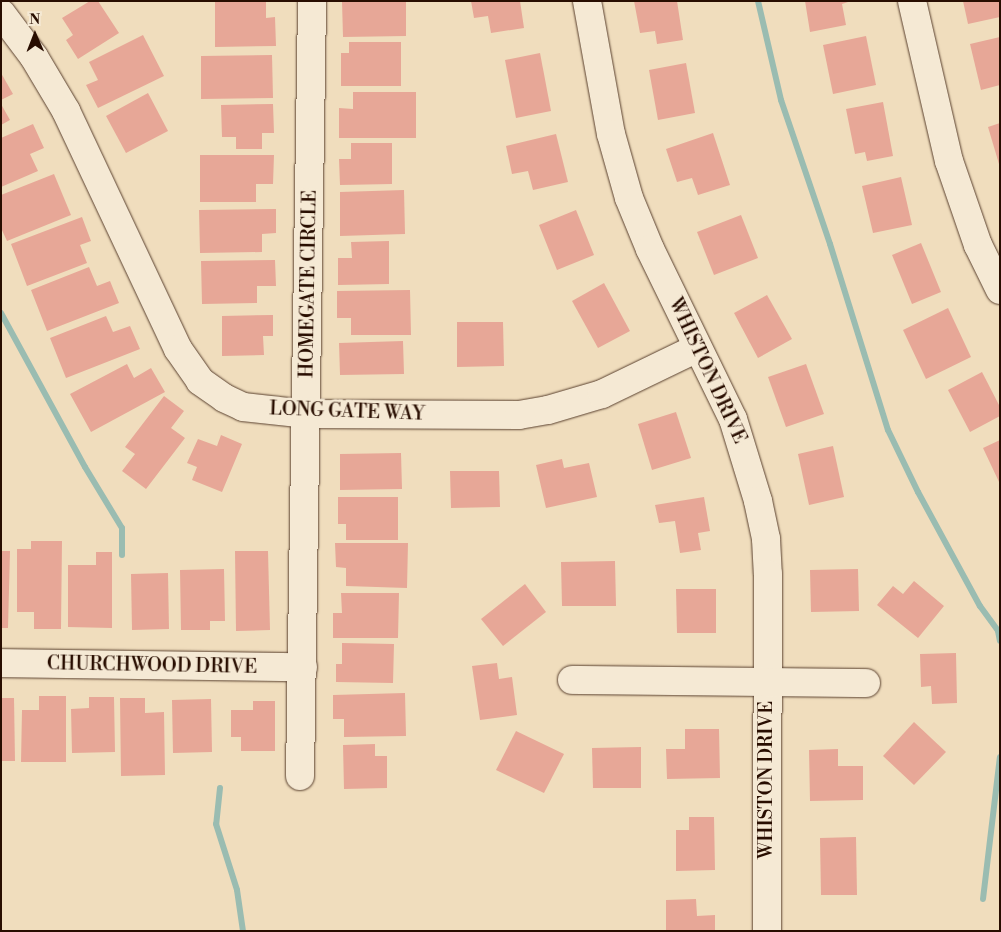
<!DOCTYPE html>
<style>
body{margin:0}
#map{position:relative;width:1001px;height:932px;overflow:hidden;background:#f0ddbd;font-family:"Libre Bodoni",serif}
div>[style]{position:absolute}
.stream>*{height:6px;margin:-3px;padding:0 3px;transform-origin:3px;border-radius:3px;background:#9abcb1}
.building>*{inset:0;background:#e7a797}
.roads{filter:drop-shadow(0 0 1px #5a412f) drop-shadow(0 0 1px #5a412f)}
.minor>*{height:28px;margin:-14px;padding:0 14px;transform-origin:14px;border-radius:14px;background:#f5e9d4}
span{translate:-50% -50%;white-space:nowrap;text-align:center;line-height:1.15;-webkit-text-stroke:5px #f5e9d4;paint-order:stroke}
.street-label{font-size:19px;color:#280d00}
.frame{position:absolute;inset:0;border:2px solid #280d00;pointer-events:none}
.north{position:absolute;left:10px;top:10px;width:50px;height:50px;-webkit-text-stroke:4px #f5e9d4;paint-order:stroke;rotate:359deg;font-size:14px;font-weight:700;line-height:20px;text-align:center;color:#280d00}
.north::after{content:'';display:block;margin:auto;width:18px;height:22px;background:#280d00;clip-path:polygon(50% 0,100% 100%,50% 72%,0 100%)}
</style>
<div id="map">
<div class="stream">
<div style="left:758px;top:1px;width:102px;rotate:76.9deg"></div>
<div style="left:781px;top:100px;width:152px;rotate:71.2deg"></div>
<div style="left:830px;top:244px;width:195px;rotate:72.7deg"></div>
<div style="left:888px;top:430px;width:69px;rotate:64.2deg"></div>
<div style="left:918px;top:492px;width:130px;rotate:61.5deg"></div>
<div style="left:980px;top:606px;width:31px;rotate:54deg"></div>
<div style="left:998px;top:631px;width:10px;rotate:79deg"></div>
<div style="left:1px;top:313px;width:175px;rotate:61.4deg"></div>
<div style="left:85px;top:467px;width:71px;rotate:58.8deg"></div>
<div style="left:122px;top:528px;width:27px;rotate:90deg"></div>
<div style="left:220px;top:788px;width:36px;rotate:96deg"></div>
<div style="left:216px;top:824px;width:69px;rotate:72.3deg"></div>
<div style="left:237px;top:890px;width:41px;rotate:81.7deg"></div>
<div style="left:983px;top:899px;width:143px;rotate:-83.2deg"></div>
</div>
<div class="building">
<div style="clip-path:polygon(90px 1px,98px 1px,119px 33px,78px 59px,66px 40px,73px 35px,62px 18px)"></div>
<div style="clip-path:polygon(215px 1px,266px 1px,266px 18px,275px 17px,276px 46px,215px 47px)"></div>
<div style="clip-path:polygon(342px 1px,406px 1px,406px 36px,343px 37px)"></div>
<div style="clip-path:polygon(471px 1px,520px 1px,524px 28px,491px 33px,488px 16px,474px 18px)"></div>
<div style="clip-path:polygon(634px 1px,677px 1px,683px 40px,657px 44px,655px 31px,640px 33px)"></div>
<div style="clip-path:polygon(805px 1px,851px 1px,842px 4px,846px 25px,810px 32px)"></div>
<div style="clip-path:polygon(963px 1px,1000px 1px,1000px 17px,968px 24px)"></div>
<div style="clip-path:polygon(143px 35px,164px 76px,98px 108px,86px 85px,98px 80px,89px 62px)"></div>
<div style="clip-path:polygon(866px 36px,876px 85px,833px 94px,823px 45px)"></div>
<div style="clip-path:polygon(1000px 37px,1000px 85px,981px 90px,970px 44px)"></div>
<div style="clip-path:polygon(349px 42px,401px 42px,401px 86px,341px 86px,341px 53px,349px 53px)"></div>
<div style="clip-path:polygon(540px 53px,551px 111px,516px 118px,505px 60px)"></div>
<div style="clip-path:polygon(272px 55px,273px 98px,201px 99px,201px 56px)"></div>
<div style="clip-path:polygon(686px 63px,695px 113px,658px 120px,649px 70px)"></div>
<div style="clip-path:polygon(1px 73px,13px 94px,1px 100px)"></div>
<div style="clip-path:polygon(353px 92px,416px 92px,416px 138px,339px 138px,339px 108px,353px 109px)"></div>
<div style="clip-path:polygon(148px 93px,168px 131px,126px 153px,106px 116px)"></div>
<div style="clip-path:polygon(883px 102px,893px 156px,867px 161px,865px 152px,855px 154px,846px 109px)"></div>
<div style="clip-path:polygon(1px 104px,10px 120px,1px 125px)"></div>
<div style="clip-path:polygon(273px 104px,274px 133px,262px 133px,262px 149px,236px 149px,236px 137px,222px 137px,221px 105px)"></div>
<div style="clip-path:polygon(1000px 123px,1000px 164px,999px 164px,988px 127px)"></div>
<div style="clip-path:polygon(33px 124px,44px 148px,30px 154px,38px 171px,1px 187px,1px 138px)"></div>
<div style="clip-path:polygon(713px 133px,730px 185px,698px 195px,692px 178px,677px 182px,666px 149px)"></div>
<div style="clip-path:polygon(556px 134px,568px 182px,533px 190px,528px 171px,512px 174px,506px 146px)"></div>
<div style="clip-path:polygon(351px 143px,392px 143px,392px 184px,340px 185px,339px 159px,351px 159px)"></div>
<div style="clip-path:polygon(200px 155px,274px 155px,273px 184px,256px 184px,256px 202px,200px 202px)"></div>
<div style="clip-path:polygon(54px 174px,71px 215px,7px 241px,1px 228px,1px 195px)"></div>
<div style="clip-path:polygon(901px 177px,912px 225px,873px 233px,862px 186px)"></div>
<div style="clip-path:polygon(404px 190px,405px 234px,340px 236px,340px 192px)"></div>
<div style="clip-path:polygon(276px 209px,276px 233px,262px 234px,262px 252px,200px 253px,199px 210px)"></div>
<div style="clip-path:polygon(576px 210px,594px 255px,557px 270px,539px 225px)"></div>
<div style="clip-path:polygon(741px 215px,758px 258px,714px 275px,697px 232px)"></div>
<div style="clip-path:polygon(82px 217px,91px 241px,80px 245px,87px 263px,27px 286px,11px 244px)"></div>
<div style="clip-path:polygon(389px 241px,389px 284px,338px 285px,338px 258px,352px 258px,351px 242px)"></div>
<div style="clip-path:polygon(921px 243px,941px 292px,912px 304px,892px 255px)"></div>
<div style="clip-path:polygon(275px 260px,276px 286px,257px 286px,257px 303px,202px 304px,201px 261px)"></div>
<div style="clip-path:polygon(89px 267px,97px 286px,110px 281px,119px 303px,47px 331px,31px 290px)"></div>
<div style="clip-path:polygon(604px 283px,630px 331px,598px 348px,572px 301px)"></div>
<div style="clip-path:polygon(410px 290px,411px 335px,351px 335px,351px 318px,337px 318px,337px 291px)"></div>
<div style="clip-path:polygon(767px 295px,792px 339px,758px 358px,734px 313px)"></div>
<div style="clip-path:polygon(948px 308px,971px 357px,926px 379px,903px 330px)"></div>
<div style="clip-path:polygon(273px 315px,273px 336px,263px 336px,264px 355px,222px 356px,222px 316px)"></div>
<div style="clip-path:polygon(106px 316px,113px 332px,130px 326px,140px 349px,66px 378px,50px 338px)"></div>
<div style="clip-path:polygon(457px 322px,503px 322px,504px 366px,457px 367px)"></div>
<div style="clip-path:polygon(403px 341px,404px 374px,340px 375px,339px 343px)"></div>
<div style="clip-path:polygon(127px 364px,134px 378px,151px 368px,165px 392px,91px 432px,70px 394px)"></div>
<div style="clip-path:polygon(806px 364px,824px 414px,786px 427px,768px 377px)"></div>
<div style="clip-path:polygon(982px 372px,1000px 407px,1000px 416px,970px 432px,948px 390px)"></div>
<div style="clip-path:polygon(164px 396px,184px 411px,171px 428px,185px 438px,146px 489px,122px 471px,135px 454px,125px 447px)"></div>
<div style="clip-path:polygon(676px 412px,691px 458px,652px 470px,638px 424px)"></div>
<div style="clip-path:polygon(221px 435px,242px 444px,222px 492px,192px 480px,197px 467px,187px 463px,198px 439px,217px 446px)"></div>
<div style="clip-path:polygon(1000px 440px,1000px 484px,983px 448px)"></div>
<div style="clip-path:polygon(833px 446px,844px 497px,809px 505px,798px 454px)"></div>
<div style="clip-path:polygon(401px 453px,402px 489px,340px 490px,340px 454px)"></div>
<div style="clip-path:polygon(562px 459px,564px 468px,589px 463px,597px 497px,546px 508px,536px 465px)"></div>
<div style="clip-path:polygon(450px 471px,499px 471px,500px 507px,451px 508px)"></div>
<div style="clip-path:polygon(338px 497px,398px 497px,398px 540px,346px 540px,346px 524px,338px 524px)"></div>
<div style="clip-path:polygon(704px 497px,710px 531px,698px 533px,701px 550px,680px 553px,675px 521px,659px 523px,655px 505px)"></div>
<div style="clip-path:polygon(31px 541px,62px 541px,61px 629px,34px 629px,34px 612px,17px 612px,17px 549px,31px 549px)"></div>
<div style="clip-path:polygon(335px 543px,408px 543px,407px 588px,346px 586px,346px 568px,336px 567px)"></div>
<div style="clip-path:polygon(1px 551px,10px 551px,8px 628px,1px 628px)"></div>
<div style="clip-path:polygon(235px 551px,268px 551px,270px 630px,236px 631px)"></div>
<div style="clip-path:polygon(96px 552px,112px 552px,112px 628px,68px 627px,68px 565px,96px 565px)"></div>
<div style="clip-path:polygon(615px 561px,616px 606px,562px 606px,561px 562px)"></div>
<div style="clip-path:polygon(224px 569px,225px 621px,210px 621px,210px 630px,181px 630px,180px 570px)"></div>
<div style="clip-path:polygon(858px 569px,859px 611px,811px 612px,810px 570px)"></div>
<div style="clip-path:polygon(168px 573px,169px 629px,132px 630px,131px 574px)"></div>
<div style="clip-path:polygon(914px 581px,944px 606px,918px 638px,877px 605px,893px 586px,903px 594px)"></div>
<div style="clip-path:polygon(525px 584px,546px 612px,503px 646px,481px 619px)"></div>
<div style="clip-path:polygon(676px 589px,716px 589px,716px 633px,677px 633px)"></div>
<div style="clip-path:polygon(341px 593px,399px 593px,398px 638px,333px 638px,333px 613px,342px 613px)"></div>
<div style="clip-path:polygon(342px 643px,394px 644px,393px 683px,336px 682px,336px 664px,342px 664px)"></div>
<div style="clip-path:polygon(956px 653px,957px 703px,932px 704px,931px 686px,921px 687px,920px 654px)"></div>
<div style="clip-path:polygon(497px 663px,499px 679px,512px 677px,517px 715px,480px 720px,472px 666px)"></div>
<div style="clip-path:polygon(405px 693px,406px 736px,344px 737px,344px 719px,333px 719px,333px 695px)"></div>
<div style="clip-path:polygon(39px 696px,66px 696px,66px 762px,21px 762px,22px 710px,39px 710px)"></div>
<div style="clip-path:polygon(89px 697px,114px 697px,115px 752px,72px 753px,71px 709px,89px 708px)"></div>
<div style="clip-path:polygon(1px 698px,14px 698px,15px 761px,1px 761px)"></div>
<div style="clip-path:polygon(120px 698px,145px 698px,145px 713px,164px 712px,165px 775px,121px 776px)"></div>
<div style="clip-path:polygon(211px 699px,212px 752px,173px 753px,172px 700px)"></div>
<div style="clip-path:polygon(253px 701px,275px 701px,275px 751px,241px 751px,241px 737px,231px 737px,231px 710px,253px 710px)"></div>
<div style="clip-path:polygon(914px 722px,946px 752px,914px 785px,883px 756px)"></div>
<div style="clip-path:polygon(685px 729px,719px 729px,720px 778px,667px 779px,666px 749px,685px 749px)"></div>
<div style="clip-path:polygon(516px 731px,564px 754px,544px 793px,496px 770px)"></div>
<div style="clip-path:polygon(375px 744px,375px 756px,387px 756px,387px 788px,344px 789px,343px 745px)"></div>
<div style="clip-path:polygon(641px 747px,641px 788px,593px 788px,592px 748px)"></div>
<div style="clip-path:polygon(838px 749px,838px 766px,863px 766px,863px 800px,810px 801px,809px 750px)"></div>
<div style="clip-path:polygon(689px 817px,714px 817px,715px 870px,676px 871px,676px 830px,689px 830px)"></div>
<div style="clip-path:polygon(856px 837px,857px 895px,821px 895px,820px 838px)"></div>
<div style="clip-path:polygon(696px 899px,697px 916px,715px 915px,715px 931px,666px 931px,666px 900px)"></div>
</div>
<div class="roads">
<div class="minor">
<div style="left:587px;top:1px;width:135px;rotate:79.8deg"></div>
<div style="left:611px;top:134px;width:66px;rotate:74.3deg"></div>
<div style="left:629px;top:198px;width:55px;rotate:67.6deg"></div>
<div style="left:650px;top:249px;width:189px;rotate:64deg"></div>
<div style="left:733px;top:419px;width:86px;rotate:73deg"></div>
<div style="left:758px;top:501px;width:39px;rotate:78deg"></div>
<div style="left:766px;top:539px;width:35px;rotate:87deg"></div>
<div style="left:768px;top:574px;width:357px;rotate:90.2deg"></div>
<div style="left:912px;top:1px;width:164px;rotate:77deg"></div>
<div style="left:949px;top:161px;width:89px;rotate:71deg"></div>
<div style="left:978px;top:245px;width:50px;rotate:63.9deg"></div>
<div style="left:1px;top:13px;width:55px;rotate:53.1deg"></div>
<div style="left:34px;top:57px;width:63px;rotate:59.3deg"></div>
<div style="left:66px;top:111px;width:263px;rotate:64.8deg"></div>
<div style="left:178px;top:349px;width:39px;rotate:55deg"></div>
<div style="left:200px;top:381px;width:29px;rotate:35deg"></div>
<div style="left:224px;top:398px;width:21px;rotate:25deg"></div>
<div style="left:243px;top:407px;width:63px;rotate:6.3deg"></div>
<div style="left:306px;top:414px;width:213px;rotate:0.3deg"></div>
<div style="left:519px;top:415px;width:29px;rotate:-10deg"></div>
<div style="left:548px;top:410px;width:56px;rotate:-16.5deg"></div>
<div style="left:602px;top:394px;width:106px;rotate:-25.8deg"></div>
<div style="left:1px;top:663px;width:302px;rotate:0.8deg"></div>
<div style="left:572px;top:680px;width:294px;rotate:0.6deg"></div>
<div style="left:300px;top:776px;width:775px;rotate:-89.11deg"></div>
</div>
</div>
<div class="street-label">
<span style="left:309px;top:284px;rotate:-89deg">HOMEGATE CIRCLE</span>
<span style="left:707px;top:371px;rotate:65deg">WHISTON DRIVE</span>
<span style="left:347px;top:412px;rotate:2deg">LONG GATE WAY</span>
<span style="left:152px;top:666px;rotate:1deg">CHURCHWOOD DRIVE</span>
<span style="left:767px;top:780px;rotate:-90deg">WHISTON DRIVE</span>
</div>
<div class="frame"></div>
<div class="north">N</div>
</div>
